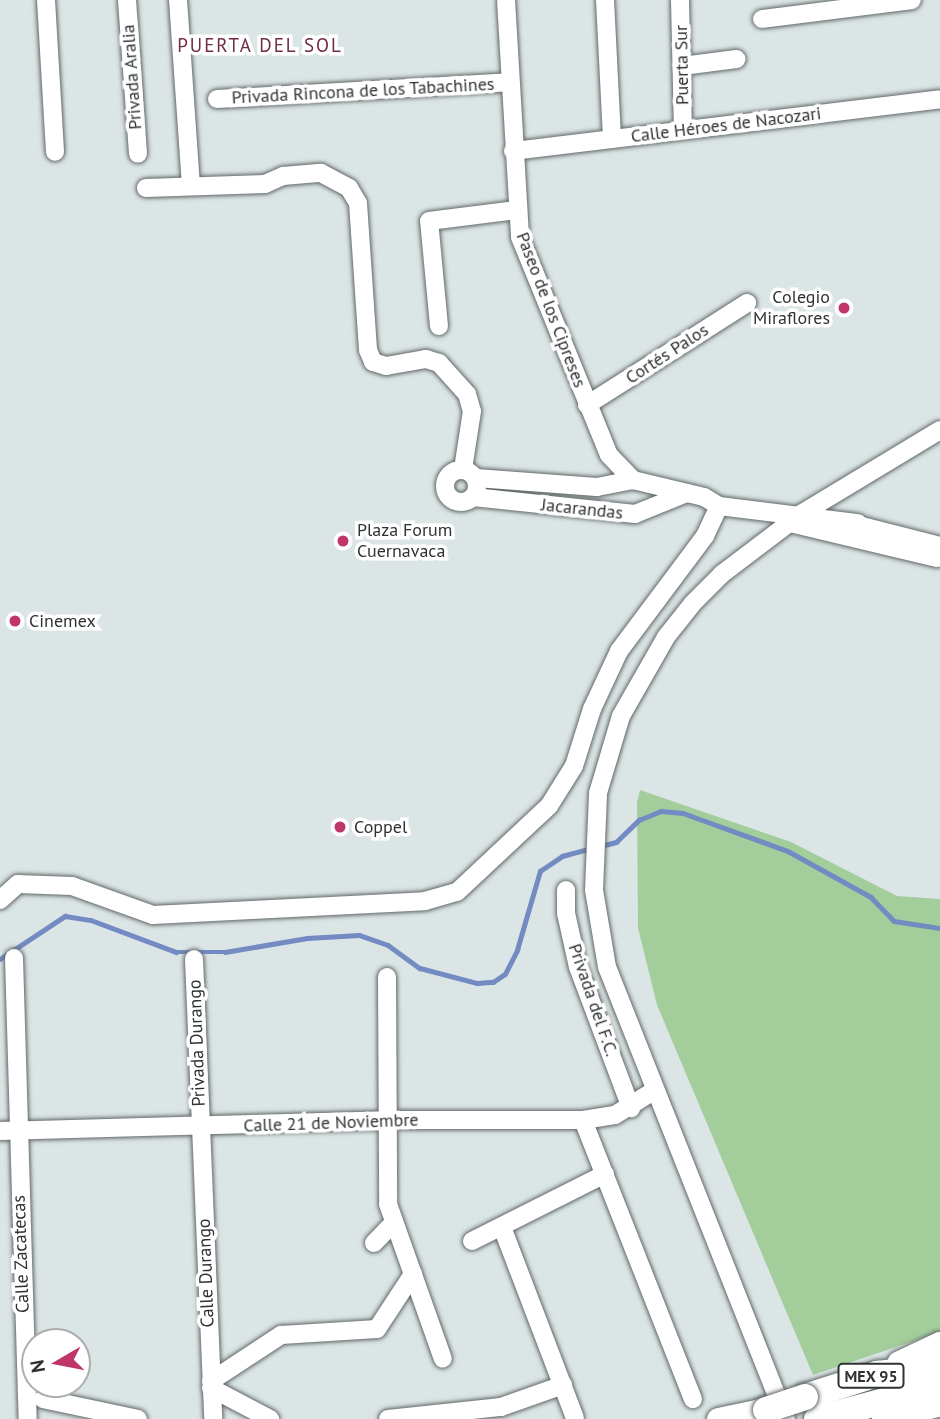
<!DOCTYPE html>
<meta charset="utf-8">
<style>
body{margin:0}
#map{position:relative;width:940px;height:1419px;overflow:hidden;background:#dce5e5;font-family:"PT Sans",sans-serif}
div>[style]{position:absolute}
.green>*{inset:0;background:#a3ce9b}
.stream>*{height:4.5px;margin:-2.25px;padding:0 2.25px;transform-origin:2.25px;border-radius:2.25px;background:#738ac3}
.roads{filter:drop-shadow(0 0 2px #616869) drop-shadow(0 0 2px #616869)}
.minor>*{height:18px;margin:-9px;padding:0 9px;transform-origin:9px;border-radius:9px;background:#fff}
.minor>.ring{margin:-9px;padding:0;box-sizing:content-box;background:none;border:18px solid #fff;border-radius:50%}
.major>*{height:23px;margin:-11.5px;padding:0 11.5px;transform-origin:11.5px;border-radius:11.5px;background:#fff}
.highway>*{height:26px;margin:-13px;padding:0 13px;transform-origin:13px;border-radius:13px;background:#fff}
.bridges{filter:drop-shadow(0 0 2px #616869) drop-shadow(0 0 2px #616869)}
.highway-bridge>*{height:26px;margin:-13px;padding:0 13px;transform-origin:13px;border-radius:13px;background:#fff}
.dots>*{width:19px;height:19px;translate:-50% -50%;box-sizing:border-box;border:4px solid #fff;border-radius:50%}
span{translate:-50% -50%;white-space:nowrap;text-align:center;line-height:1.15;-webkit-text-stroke:7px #fff;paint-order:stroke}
.shield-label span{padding:2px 5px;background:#fff;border:2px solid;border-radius:5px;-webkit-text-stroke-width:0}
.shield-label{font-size:16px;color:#2f3232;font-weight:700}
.street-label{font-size:18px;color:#2f3232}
.poi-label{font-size:18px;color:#2f3232}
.right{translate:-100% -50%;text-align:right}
.left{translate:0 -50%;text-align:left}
.neighbourhood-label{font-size:19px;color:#702c43;letter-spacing:2px}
.north{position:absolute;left:21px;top:1328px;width:70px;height:70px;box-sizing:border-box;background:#fff;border:2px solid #acadad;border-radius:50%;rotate:260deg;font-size:19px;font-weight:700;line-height:28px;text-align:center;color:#2f3232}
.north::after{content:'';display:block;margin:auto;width:24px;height:32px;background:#c0356a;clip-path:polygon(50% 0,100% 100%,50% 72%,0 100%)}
</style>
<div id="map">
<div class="green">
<div style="clip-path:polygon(640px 790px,791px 842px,897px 896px,940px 899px,940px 1332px,813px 1375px,657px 1005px,638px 928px,637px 802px)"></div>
</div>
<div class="stream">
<div style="left:601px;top:846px;width:16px;rotate:-15deg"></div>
<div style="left:616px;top:842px;width:32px;rotate:-44deg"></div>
<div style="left:639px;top:820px;width:24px;rotate:-22deg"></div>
<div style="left:661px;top:811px;width:22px;rotate:5deg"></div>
<div style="left:683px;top:813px;width:112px;rotate:19.9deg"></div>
<div style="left:788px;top:851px;width:95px;rotate:29deg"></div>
<div style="left:871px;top:897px;width:33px;rotate:46deg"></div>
<div style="left:894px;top:921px;width:47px;rotate:8.7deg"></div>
<div style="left:0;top:959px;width:78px;rotate:-33.5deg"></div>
<div style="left:65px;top:916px;width:26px;rotate:9deg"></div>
<div style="left:91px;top:920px;width:91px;rotate:20.6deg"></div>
<div style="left:176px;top:952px;width:49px"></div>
<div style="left:225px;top:952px;width:83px;rotate:-9.7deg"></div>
<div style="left:307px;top:938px;width:52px;rotate:-3.3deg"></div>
<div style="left:359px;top:935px;width:31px;rotate:19deg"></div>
<div style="left:388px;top:945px;width:39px;rotate:36deg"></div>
<div style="left:420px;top:968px;width:59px;rotate:14.7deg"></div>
<div style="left:477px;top:983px;width:16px;rotate:-4deg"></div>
<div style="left:493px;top:982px;width:14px;rotate:-34deg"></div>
<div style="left:505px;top:974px;width:27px;rotate:-63deg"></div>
<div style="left:517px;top:950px;width:82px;rotate:-73.8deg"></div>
<div style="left:540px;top:871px;width:27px;rotate:-34deg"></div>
<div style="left:562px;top:856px;width:31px;rotate:-15deg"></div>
</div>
<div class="roads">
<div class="minor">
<div style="left:46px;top:0;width:152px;rotate:86.6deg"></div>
<div style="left:127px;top:0;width:154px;rotate:85.9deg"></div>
<div style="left:178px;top:0;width:186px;rotate:86deg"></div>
<div style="left:506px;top:0;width:237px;rotate:86.6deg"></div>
<div style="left:520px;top:237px;width:235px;rotate:67.8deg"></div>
<div style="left:609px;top:455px;width:35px;rotate:46deg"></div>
<div style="left:633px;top:480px;width:73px;rotate:13.5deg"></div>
<div style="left:704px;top:497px;width:17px;rotate:31deg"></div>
<div style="left:719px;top:506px;width:140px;rotate:7deg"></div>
<div style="left:605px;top:0;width:139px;rotate:87.1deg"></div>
<div style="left:680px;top:0;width:130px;rotate:88.7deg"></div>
<div style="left:762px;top:19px;width:151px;rotate:-7.2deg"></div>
<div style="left:682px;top:66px;width:55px;rotate:-7.3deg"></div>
<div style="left:217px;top:99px;width:292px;rotate:-3.3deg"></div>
<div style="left:513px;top:151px;width:430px;rotate:-6.9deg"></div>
<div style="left:146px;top:188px;width:119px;rotate:-1.9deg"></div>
<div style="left:265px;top:184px;width:20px;rotate:-24deg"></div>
<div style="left:283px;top:176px;width:38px;rotate:-5deg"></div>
<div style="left:321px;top:173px;width:32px;rotate:28deg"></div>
<div style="left:349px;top:188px;width:17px;rotate:59deg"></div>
<div style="left:358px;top:203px;width:147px;rotate:86.1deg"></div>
<div style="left:368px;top:350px;width:13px;rotate:67deg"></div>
<div style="left:373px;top:362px;width:14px;rotate:17deg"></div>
<div style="left:386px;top:366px;width:41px;rotate:-9.9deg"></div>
<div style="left:426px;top:359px;width:14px;rotate:17deg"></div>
<div style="left:439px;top:363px;width:42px;rotate:47.9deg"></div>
<div style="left:467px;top:394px;width:18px;rotate:74deg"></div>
<div style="left:472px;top:411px;width:59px;rotate:98.8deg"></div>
<div style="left:439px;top:326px;width:105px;rotate:-95.4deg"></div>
<div style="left:429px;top:221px;width:88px;rotate:-7.2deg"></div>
<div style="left:587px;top:405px;width:190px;rotate:-32.5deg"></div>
<div class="ring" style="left:445px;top:470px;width:14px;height:14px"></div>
<div style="left:476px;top:478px;width:121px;rotate:4.3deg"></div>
<div style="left:597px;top:487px;width:37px;rotate:-11deg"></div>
<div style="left:473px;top:497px;width:163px;rotate:6deg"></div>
<div style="left:635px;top:514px;width:56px;rotate:-22deg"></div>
<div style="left:790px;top:523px;width:151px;rotate:13.4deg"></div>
<div style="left:566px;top:890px;width:23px;rotate:90deg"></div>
<div style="left:566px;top:913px;width:55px;rotate:77.5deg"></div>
<div style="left:578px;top:967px;width:151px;rotate:69.4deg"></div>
<div style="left:0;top:900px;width:24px;rotate:-42deg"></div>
<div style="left:18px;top:884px;width:54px;rotate:2.1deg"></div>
<div style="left:72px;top:886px;width:86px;rotate:19.7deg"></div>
<div style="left:153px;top:915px;width:272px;rotate:-2.9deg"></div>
<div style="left:425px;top:901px;width:33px;rotate:-16deg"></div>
<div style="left:457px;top:892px;width:126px;rotate:-43.1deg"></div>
<div style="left:549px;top:806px;width:47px;rotate:-58deg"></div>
<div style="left:574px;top:766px;width:60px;rotate:-72.5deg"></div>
<div style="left:592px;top:709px;width:64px;rotate:-65deg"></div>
<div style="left:619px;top:651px;width:144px;rotate:-53.2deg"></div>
<div style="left:705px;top:536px;width:33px;rotate:-65deg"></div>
<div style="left:14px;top:958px;width:461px;rotate:88.3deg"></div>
<div style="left:194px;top:959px;width:460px;rotate:87.6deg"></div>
<div style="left:387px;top:977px;width:227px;rotate:89.7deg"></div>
<div style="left:388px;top:1204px;width:164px;rotate:70.5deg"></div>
<div style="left:583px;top:1120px;width:300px;rotate:68.5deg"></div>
<div style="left:0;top:1131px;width:386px;rotate:-1.6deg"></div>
<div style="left:386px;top:1120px;width:197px"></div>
<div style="left:583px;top:1120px;width:32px;rotate:-9deg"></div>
<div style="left:615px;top:1115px;width:47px;rotate:-32deg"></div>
<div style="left:502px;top:1227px;width:204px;rotate:69.1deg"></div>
<div style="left:472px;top:1241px;width:149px;rotate:-26.7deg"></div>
<div style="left:374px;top:1243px;width:29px;rotate:-46deg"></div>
<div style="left:211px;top:1381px;width:84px;rotate:-33.3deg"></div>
<div style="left:281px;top:1335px;width:96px;rotate:-3.6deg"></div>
<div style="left:377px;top:1329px;width:66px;rotate:-56.8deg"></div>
<div style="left:211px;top:1388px;width:67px;rotate:27.7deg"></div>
<div style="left:43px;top:1399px;width:97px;rotate:11.9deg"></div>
<div style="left:388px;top:1419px;width:114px;rotate:-6.1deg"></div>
<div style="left:501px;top:1407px;width:66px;rotate:-19.5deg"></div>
<div style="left:786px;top:1419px;width:486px;rotate:-111.6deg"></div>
<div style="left:607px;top:967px;width:78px;rotate:-99.6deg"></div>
<div style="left:594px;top:890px;width:97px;rotate:-87.6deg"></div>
<div style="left:598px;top:793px;width:80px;rotate:-73.4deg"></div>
<div style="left:621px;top:716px;width:91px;rotate:-60.3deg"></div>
<div style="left:666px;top:637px;width:43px;rotate:-51.5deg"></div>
<div style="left:693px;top:603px;width:41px;rotate:-45deg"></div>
<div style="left:722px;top:574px;width:99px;rotate:-37.2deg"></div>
<div style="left:801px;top:514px;width:162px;rotate:-31.1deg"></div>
</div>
<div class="major">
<div style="left:845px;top:524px;width:98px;rotate:14.2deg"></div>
<div style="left:718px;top:1419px;width:39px;rotate:-12deg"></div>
<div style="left:883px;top:1419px;width:59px;rotate:-14.7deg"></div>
</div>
<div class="highway">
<div style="left:900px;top:1364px;width:44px;rotate:-25.4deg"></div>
<div style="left:805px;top:1397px;width:76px;rotate:-17.7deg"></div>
<div style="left:877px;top:1374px;width:63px;rotate:-6.3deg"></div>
<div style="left:741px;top:1419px;width:27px;rotate:-20deg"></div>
<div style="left:817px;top:1419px;width:127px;rotate:-15deg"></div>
</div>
</div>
<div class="bridges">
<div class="highway-bridge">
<div style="left:766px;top:1410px;width:41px;rotate:-18.4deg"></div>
</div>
</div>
<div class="dots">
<div style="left:844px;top:308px;background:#c0356a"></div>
<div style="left:343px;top:541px;background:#c0356a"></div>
<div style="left:15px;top:621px;background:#c0356a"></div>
<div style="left:340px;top:827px;background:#c0356a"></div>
</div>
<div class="shield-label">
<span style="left:871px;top:1376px">MEX 95</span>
</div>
<div class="street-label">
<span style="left:682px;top:65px;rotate:-91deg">Puerta Sur</span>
<span style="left:132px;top:77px;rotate:-94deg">Privada Aralia</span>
<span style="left:363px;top:91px;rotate:-3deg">Privada Rincona de los Tabachines</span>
<span style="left:726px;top:125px;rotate:-7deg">Calle Héroes de Nacozari</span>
<span style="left:551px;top:310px;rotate:69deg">Paseo de los Cipreses</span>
<span style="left:667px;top:354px;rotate:-33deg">Cortés Palos</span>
<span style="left:582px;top:509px;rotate:6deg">Jacarandas</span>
<span style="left:593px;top:1000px;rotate:71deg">Privada del F.C.</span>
<span style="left:197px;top:1043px;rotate:-92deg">Privada Durango</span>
<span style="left:331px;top:1123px;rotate:-2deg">Calle 21 de Noviembre</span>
<span style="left:21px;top:1254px;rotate:-92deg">Calle Zacatecas</span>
<span style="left:206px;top:1273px;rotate:-92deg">Calle Durango</span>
</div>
<div class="poi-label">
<span class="right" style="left:830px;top:308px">Colegio<br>Miraflores</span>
<span class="left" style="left:357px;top:541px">Plaza Forum<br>Cuernavaca</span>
<span class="left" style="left:29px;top:621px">Cinemex</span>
<span class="left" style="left:354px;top:827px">Coppel</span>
</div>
<div class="neighbourhood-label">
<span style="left:260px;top:46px">PUERTA DEL SOL</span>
</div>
<div class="north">N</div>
</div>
